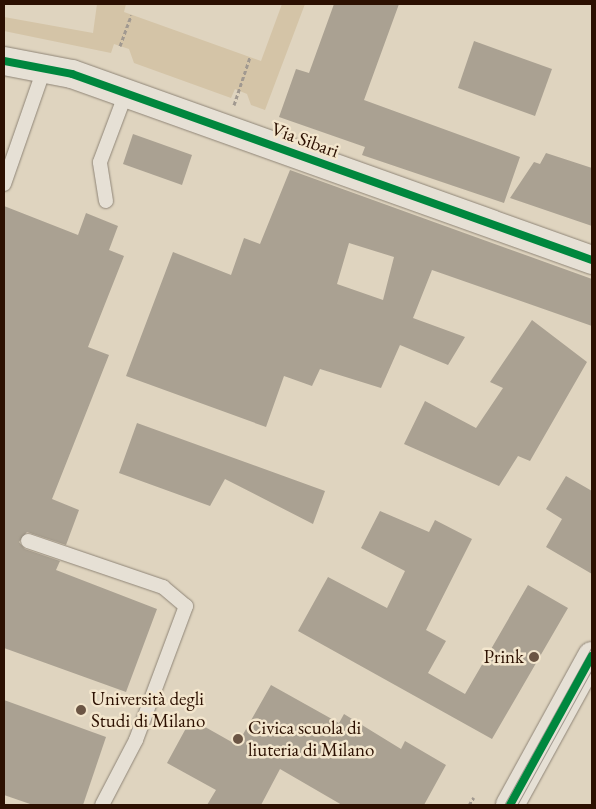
<!DOCTYPE html>
<meta charset="utf-8">
<style>
body{margin:0}
#map{position:relative;width:596px;height:809px;overflow:hidden;background:#dfd4bf;font-family:"EB Garamond",serif}
div>[style]{position:absolute}
.green>*{inset:0;background:#d4c4a7}
.building>*{inset:0;background:#aaa192}
.path>*{height:3px;margin-top:-1.5px;transform-origin:0;background:repeating-linear-gradient(90deg,#a19990 0 4px,transparent 0 6.5px)}
.roads{filter:drop-shadow(0 0 1px #8f8577) drop-shadow(0 0 1px #8f8577)}
.service>*{height:14px;margin:-7px;padding:0 7px;transform-origin:7px;border-radius:7px;background:#e6e0d5}
.minor>*{height:28px;margin:-14px;padding:0 14px;transform-origin:14px;border-radius:14px;background:#e6e0d5}
.tertiary>*{height:28px;margin:-14px;padding:0 14px;transform-origin:14px;border-radius:14px;background:#e6e0d5}
.tram>*{height:1px;margin:-0.5px;padding:0 0.5px;transform-origin:0.5px;border-radius:0.5px;background:#a19990}
.cycleway>*{height:8px;margin:-4px;padding:0 4px;transform-origin:4px;border-radius:4px;background:#00873e}
.dots>*{width:14px;height:14px;translate:-50% -50%;box-sizing:border-box;border:2px solid #f3e6cd;border-radius:50%}
span{translate:-50% -50%;white-space:nowrap;text-align:center;line-height:1.15;-webkit-text-stroke:5px #f3e6cd;paint-order:stroke}
.street-label{font-size:19px;color:#2c1001}
.poi-label{font-size:19px;color:#2c1001}
.right{translate:-100% -50%;text-align:right}
.left{translate:0 -50%;text-align:left}
.frame{position:absolute;inset:0;border:5px solid #2c1001;pointer-events:none}
</style>
<div id="map">
<div class="green">
<div style="clip-path:polygon(97px 4px,126px 4px,124px 12px,261px 61px,282px 4px,305px 4px,265px 110px,251px 105px,247px 94px,235px 89px,231px 98px,134px 63px,129px 49px,114px 44px,111px 53px,4px 31px,4px 17px,93px 33px)"></div>
</div>
<div class="building">
<div style="clip-path:polygon(334px 4px,399px 4px,364px 100px,520px 157px,504px 203px,362px 155px,365px 147px,279px 117px,296px 69px,309px 73px)"></div>
<div style="clip-path:polygon(474px 41px,552px 69px,535px 116px,458px 88px)"></div>
<div style="clip-path:polygon(133px 134px,192px 155px,182px 185px,123px 164px)"></div>
<div style="clip-path:polygon(546px 153px,592px 168px,592px 226px,510px 198px,534px 162px,540px 164px)"></div>
<div style="clip-path:polygon(evenodd,290px 170px,592px 279px,592px 326px,432px 270px,413px 318px,465px 337px,448px 365px,400px 345px,381px 388px,320px 369px,312px 386px,284px 376px,266px 427px,126px 376px,173px 252px,231px 275px,244px 238px,260px 244px,290px 170px,349px 243px,394px 257px,383px 300px,337px 284px,349px 243px)"></div>
<div style="clip-path:polygon(4px 206px,78px 235px,86px 213px,118px 226px,109px 250px,124px 256px,88px 347px,109px 355px,52px 499px,79px 510px,66px 545px,27px 532px,19px 542px,25px 549px,60px 561px,56px 570px,157px 609px,126px 692px,4px 648px)"></div>
<div style="clip-path:polygon(532px 320px,587px 362px,530px 461px,518px 456px,499px 486px,404px 444px,425px 401px,476px 428px,503px 388px,490px 382px)"></div>
<div style="clip-path:polygon(137px 423px,325px 491px,313px 524px,225px 479px,210px 506px,119px 473px)"></div>
<div style="clip-path:polygon(566px 476px,592px 491px,592px 574px,546px 547px,562px 519px,546px 509px)"></div>
<div style="clip-path:polygon(380px 511px,429px 532px,435px 520px,472px 539px,426px 630px,446px 641px,428px 673px,465px 694px,528px 585px,568px 608px,492px 739px,298px 631px,328px 577px,387px 608px,405px 571px,361px 548px)"></div>
<div style="clip-path:polygon(271px 685px,339px 723px,344px 714px,401px 749px,405px 741px,446px 765px,424px 805px,342px 805px,280px 769px,261px 805px,207px 805px,216px 790px,167px 763px,191px 719px,237px 745px)"></div>
<div style="clip-path:polygon(4px 700px,106px 737px,83px 805px,33px 805px,4px 795px)"></div>
</div>
<div class="path">
<div style="left:120px;top:46px;width:33px;rotate:-70deg"></div>
<div style="left:234px;top:105px;width:51px;rotate:-71.6deg"></div>
<div style="left:469px;top:805px;width:9px;rotate:-58deg"></div>
</div>
<div class="roads">
<div class="service">
<div style="left:4px;top:184px;width:122px;rotate:-70.8deg"></div>
<div style="left:106px;top:201px;width:39px;rotate:-99deg"></div>
<div style="left:100px;top:162px;width:74px;rotate:-69.4deg"></div>
<div style="left:28px;top:541px;width:143px;rotate:18.8deg"></div>
<div style="left:163px;top:587px;width:30px;rotate:40deg"></div>
<div style="left:186px;top:606px;width:143px;rotate:110.5deg"></div>
<div style="left:136px;top:740px;width:73px;rotate:117.6deg"></div>
</div>
<div class="minor">
<div style="left:4px;top:61px;width:69px;rotate:10.8deg"></div>
<div style="left:72px;top:74px;width:552px;rotate:19.68deg"></div>
</div>
<div class="tertiary">
<div style="left:510px;top:805px;width:170px;rotate:-61.2deg"></div>
</div>
</div>
<div class="tram">
<div style="left:504px;top:805px;width:182px;rotate:-61deg"></div>
<div style="left:517px;top:805px;width:155px;rotate:-61.1deg"></div>
</div>
<div class="cycleway">
<div style="left:4px;top:61px;width:69px;rotate:10.8deg"></div>
<div style="left:72px;top:74px;width:552px;rotate:19.68deg"></div>
<div style="left:510px;top:805px;width:170px;rotate:-61.2deg"></div>
</div>
<div class="dots">
<div style="left:534px;top:657px;background:#6b5544"></div>
<div style="left:81px;top:710px;background:#6b5544"></div>
<div style="left:238px;top:739px;background:#6b5544"></div>
</div>
<div class="street-label">
<span style="left:305px;top:140px;rotate:20deg">Via Sibari</span>
</div>
<div class="poi-label">
<span class="right" style="left:524px;top:657px">Prink</span>
<span class="left" style="left:91px;top:710px">Università degli<br>Studi di Milano</span>
<span class="left" style="left:248px;top:739px">Civica scuola di<br>liuteria di Milano</span>
</div>
<div class="frame"></div>
</div>
